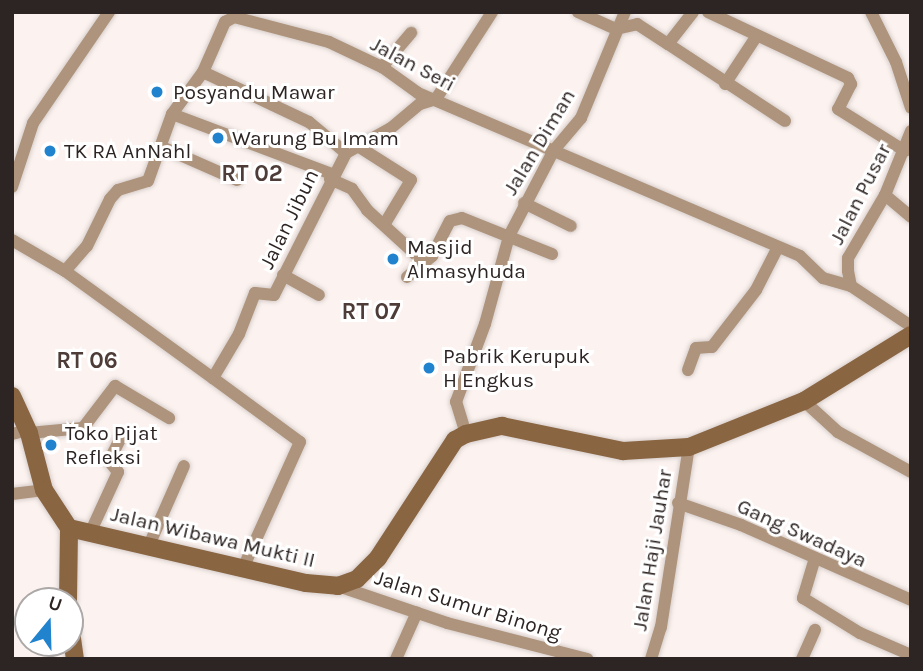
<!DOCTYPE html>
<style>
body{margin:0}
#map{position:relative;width:923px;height:671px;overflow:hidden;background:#fcf3f0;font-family:Karla,sans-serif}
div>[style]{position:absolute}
.roads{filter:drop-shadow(0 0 2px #d7cecb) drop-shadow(0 0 2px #d7cecb)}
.street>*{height:12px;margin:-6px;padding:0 6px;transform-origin:6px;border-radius:6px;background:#ae947c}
.secondary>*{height:18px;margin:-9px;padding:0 9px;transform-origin:9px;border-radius:9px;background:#8a6542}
.dots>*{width:19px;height:19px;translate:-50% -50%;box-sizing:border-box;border:4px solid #fff;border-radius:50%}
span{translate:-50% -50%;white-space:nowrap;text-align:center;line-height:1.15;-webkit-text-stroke:6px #fff;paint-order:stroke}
.street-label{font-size:21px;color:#2d2523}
.poi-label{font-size:21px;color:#2d2523}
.left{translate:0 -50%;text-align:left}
.neighbourhood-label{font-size:23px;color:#4d3c37;font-weight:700}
.frame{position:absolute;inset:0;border:14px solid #2d2523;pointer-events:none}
.north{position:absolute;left:14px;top:587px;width:70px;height:70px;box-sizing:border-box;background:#fff;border:2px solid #aba8a7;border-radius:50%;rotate:19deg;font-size:19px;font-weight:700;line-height:28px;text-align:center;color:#2d2523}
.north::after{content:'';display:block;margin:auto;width:24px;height:32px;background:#2183ce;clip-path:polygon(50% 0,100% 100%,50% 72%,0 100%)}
</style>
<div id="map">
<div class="roads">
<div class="street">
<div style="left:578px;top:12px;width:42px;rotate:24.1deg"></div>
<div style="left:616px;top:29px;width:22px;rotate:-13deg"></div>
<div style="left:637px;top:24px;width:37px;rotate:33deg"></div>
<div style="left:668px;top:44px;width:41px;rotate:-52deg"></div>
<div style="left:708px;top:12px;width:155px;rotate:25.2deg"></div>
<div style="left:848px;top:78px;width:7px;rotate:63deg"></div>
<div style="left:851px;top:84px;width:28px;rotate:117deg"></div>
<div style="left:838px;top:109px;width:79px;rotate:32.1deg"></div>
<div style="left:871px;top:12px;width:56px;rotate:63.4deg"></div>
<div style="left:896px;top:62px;width:48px;rotate:71.9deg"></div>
<div style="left:668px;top:44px;width:140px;rotate:33.3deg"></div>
<div style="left:382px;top:67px;width:45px;rotate:-49.5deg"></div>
<div style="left:203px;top:72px;width:117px;rotate:25.3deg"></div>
<div style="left:309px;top:122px;width:48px;rotate:40deg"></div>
<div style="left:725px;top:84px;width:56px;rotate:-56.6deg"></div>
<div style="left:172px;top:114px;width:171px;rotate:20.6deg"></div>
<div style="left:911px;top:131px;width:69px;rotate:112.1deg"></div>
<div style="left:885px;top:195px;width:73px;rotate:120.4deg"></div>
<div style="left:848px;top:258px;width:13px;rotate:90deg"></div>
<div style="left:848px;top:271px;width:15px;rotate:79deg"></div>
<div style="left:851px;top:286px;width:72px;rotate:33.7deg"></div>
<div style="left:356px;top:145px;width:65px;rotate:32.5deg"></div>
<div style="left:411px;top:180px;width:52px;rotate:121deg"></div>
<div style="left:162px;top:147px;width:82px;rotate:23.7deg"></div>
<div style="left:330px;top:179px;width:24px;rotate:24deg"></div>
<div style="left:352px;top:189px;width:26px;rotate:54deg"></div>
<div style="left:367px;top:210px;width:79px;rotate:42.4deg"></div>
<div style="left:12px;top:187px;width:67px;rotate:-71.8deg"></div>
<div style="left:33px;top:123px;width:135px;rotate:-55.6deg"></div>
<div style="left:885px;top:195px;width:34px;rotate:40deg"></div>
<div style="left:524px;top:203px;width:52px;rotate:26.1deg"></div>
<div style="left:12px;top:240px;width:61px;rotate:30.3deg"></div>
<div style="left:65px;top:271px;width:183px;rotate:35.9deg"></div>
<div style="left:65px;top:271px;width:33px;rotate:-49deg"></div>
<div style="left:87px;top:246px;width:52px;rotate:-63.9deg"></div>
<div style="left:110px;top:199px;width:12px;rotate:-48deg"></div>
<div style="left:118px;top:190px;width:31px;rotate:-17deg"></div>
<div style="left:148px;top:181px;width:71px;rotate:-70.3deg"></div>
<div style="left:172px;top:114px;width:52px;rotate:-53.6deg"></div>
<div style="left:203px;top:72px;width:55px;rotate:-66.3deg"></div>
<div style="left:225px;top:22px;width:10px;rotate:-29deg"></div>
<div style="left:234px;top:17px;width:98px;rotate:14.7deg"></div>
<div style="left:329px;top:42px;width:59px;rotate:25.3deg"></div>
<div style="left:382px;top:67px;width:44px;rotate:35.8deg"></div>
<div style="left:418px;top:93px;width:415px;rotate:23.1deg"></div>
<div style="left:800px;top:256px;width:32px;rotate:44deg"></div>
<div style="left:823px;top:278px;width:29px;rotate:16deg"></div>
<div style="left:283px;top:275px;width:41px;rotate:29.1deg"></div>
<div style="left:407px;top:277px;width:33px;rotate:-40deg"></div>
<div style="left:432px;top:256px;width:39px;rotate:-63deg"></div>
<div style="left:450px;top:221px;width:12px;rotate:-14deg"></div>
<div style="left:462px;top:218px;width:97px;rotate:21.8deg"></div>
<div style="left:688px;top:370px;width:23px;rotate:-70deg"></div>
<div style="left:696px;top:348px;width:16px;rotate:-4deg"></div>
<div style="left:712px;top:347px;width:72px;rotate:-52.3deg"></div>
<div style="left:756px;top:290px;width:48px;rotate:-62.9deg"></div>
<div style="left:804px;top:401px;width:46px;rotate:42.4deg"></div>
<div style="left:838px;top:432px;width:83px;rotate:28.7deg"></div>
<div style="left:29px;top:433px;width:54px;rotate:-5.3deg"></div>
<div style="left:83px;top:428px;width:53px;rotate:-52.7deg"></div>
<div style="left:115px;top:386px;width:63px;rotate:30.7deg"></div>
<div style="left:12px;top:434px;width:16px;rotate:-14deg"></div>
<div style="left:466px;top:434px;width:34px;rotate:-107deg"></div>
<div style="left:456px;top:402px;width:83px;rotate:-69.6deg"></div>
<div style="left:485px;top:324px;width:91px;rotate:-74.7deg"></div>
<div style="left:509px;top:236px;width:97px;rotate:-62.4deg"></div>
<div style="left:554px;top:150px;width:42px;rotate:-49.8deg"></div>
<div style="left:581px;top:118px;width:115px;rotate:-67.5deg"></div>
<div style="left:12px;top:494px;width:32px;rotate:-7deg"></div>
<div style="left:678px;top:503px;width:67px;rotate:19.2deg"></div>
<div style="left:741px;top:525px;width:186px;rotate:23.8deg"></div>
<div style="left:91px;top:531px;width:65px;rotate:-65.4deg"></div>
<div style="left:118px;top:472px;width:14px;rotate:-129deg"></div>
<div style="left:109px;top:461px;width:28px;rotate:-63deg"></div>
<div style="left:150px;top:543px;width:84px;rotate:-66.2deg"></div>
<div style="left:815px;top:558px;width:42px;rotate:106.7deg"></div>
<div style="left:803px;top:598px;width:67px;rotate:31.6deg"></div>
<div style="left:860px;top:633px;width:56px;rotate:23.3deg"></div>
<div style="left:244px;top:566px;width:136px;rotate:-65.7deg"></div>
<div style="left:300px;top:442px;width:108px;rotate:-143.7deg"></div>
<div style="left:213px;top:378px;width:51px;rotate:-59.4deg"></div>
<div style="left:239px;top:334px;width:44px;rotate:-68.7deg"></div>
<div style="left:255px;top:293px;width:19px;rotate:6deg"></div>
<div style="left:274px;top:295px;width:159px;rotate:-63.1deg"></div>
<div style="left:346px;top:153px;width:51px;rotate:-29.1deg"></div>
<div style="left:391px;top:128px;width:38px;rotate:-40deg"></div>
<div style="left:420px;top:104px;width:17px;rotate:-17deg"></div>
<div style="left:436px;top:99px;width:103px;rotate:-57.2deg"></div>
<div style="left:338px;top:586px;width:115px;rotate:18.7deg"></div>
<div style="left:447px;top:623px;width:145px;rotate:14.4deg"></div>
<div style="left:396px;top:659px;width:51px;rotate:-65.9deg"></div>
<div style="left:651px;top:659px;width:34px;rotate:-73deg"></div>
<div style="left:661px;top:627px;width:182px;rotate:-81.2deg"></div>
<div style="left:802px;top:659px;width:32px;rotate:-66deg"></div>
</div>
<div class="secondary">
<div style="left:12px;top:396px;width:41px;rotate:65.3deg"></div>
<div style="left:29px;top:433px;width:59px;rotate:75.3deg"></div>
<div style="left:44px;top:490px;width:45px;rotate:56.7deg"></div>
<div style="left:69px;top:528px;width:243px;rotate:13.1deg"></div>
<div style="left:306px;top:583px;width:32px;rotate:5deg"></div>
<div style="left:338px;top:586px;width:20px;rotate:-20deg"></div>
<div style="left:357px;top:579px;width:30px;rotate:-45deg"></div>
<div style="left:378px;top:558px;width:141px;rotate:-56.9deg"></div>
<div style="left:455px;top:440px;width:13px;rotate:-29deg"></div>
<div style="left:466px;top:434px;width:37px;rotate:-13deg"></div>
<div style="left:502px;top:426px;width:124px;rotate:11.7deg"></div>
<div style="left:623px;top:451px;width:66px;rotate:-3.5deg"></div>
<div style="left:689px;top:447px;width:124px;rotate:-21.8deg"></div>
<div style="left:804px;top:401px;width:126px;rotate:-31.7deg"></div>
<div style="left:68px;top:601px;width:73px;rotate:-89.2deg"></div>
<div style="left:70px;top:624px;width:35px;rotate:82deg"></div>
</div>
</div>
<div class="dots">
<div style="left:157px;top:92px;background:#2183ce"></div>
<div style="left:218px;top:138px;background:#2183ce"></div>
<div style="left:50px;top:151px;background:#2183ce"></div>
<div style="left:393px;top:259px;background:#2183ce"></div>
<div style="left:429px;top:368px;background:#2183ce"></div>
<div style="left:51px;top:445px;background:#2183ce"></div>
</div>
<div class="street-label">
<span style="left:413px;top:64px;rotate:28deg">Jalan Seri</span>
<span style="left:539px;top:142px;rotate:-59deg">Jalan Diman</span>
<span style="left:860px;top:194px;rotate:-63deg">Jalan Pusar</span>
<span style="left:289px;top:219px;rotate:-64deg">Jalan Jibun</span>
<span style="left:802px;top:533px;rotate:24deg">Gang Swadaya</span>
<span style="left:213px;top:537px;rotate:13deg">Jalan Wibawa Mukti II</span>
<span style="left:652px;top:550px;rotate:-81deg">Jalan Haji Jauhar</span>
<span style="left:468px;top:605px;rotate:17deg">Jalan Sumur Binong</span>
</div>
<div class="poi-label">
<span class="left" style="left:173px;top:92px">Posyandu Mawar</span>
<span class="left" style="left:232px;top:138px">Warung Bu Imam</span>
<span class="left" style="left:64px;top:151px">TK RA AnNahl</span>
<span class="left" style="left:407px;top:259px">Masjid<br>Almasyhuda</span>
<span class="left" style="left:443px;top:368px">Pabrik Kerupuk<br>H Engkus</span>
<span class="left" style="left:65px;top:445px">Toko Pijat<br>Refleksi</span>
</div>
<div class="neighbourhood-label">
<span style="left:252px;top:174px">RT 02</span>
<span style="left:371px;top:312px">RT 07</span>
<span style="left:87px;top:361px">RT 06</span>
</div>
<div class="frame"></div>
<div class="north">U</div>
</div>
